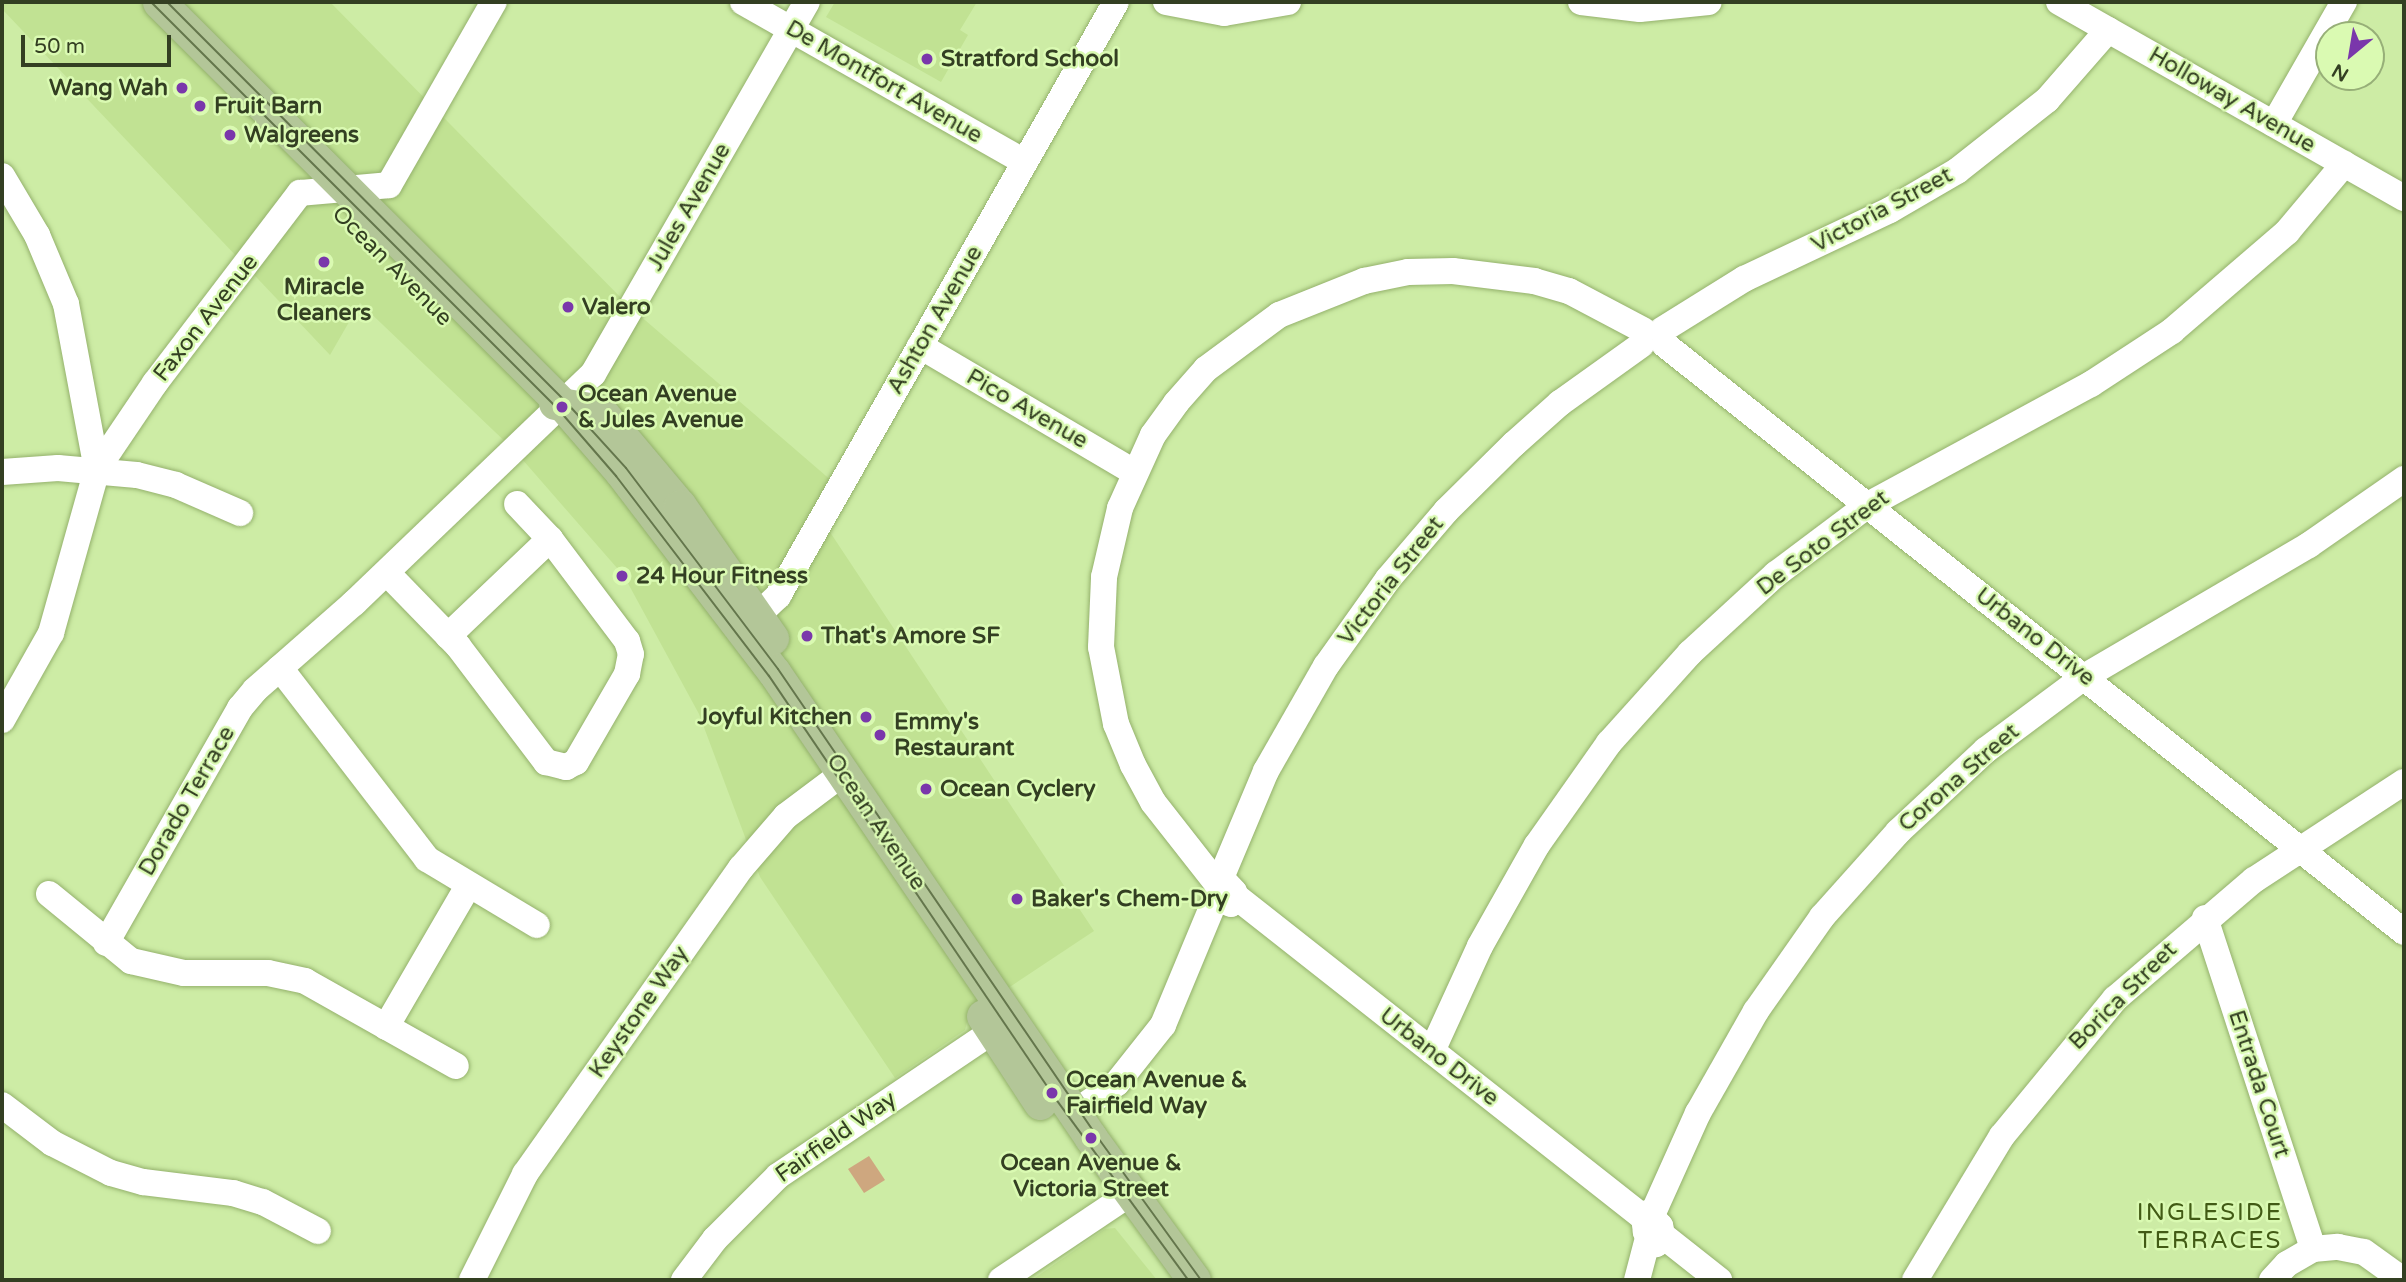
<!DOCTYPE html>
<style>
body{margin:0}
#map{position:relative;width:2406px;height:1282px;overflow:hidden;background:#cdeca5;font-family:"Varela Round",sans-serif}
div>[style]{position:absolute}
.built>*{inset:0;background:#c1e293}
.green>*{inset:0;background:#cea77f}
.roads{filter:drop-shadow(0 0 2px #94b16c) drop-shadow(0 0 2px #94b16c)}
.minor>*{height:26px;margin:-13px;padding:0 13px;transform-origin:13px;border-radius:13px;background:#fff}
.major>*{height:33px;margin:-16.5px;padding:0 16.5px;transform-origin:16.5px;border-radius:16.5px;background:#b3c698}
.tram>*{height:2px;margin:-1px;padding:0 1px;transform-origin:1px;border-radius:1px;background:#64764c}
.dots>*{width:19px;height:19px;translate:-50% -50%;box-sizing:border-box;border:4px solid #dafab2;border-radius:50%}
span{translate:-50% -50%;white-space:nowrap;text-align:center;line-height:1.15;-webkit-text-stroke:5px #dafab2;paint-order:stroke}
.poi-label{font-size:23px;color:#333f22;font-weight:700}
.left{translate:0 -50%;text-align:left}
.right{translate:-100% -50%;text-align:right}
.street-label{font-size:23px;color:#333f22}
.neighbourhood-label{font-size:24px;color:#425b15;letter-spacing:2px}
.frame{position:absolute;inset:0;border:4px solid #333f22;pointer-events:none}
.north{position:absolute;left:2315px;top:21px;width:70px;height:70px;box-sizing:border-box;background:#dafab2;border:2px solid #97af78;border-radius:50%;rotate:210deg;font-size:19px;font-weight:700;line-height:28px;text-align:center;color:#333f22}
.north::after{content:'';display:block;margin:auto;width:24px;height:32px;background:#7a37ab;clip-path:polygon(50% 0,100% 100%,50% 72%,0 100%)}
.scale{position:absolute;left:21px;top:35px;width:150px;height:32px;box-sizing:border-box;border:4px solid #333f22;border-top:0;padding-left:9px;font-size:21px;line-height:24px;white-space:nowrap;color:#333f22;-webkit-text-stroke:5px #dafab2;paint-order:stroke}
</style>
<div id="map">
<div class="built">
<div style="clip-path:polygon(2px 2px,330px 2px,631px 308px,840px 488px,822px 520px,1094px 931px,969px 1014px,965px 1030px,895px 1078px,760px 877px,699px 714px,624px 576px,515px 451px,360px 303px,330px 355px,2px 9px)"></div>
<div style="clip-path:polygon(835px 2px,977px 2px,960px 30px,968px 35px,941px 82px,826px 17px)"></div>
<div style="clip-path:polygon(1115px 1228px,1157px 1280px,1032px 1280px,1105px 1229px)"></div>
</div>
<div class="green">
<div style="clip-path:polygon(869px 1156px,885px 1180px,864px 1193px,848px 1169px)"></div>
</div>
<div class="roads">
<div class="minor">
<div style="left:743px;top:2px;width:324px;rotate:29.6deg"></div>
<div style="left:1166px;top:2px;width:59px;rotate:10.7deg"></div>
<div style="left:1224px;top:13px;width:65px;rotate:-9.8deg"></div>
<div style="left:1581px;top:2px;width:59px;rotate:6.8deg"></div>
<div style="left:1640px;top:9px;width:69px;rotate:-5.8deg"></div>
<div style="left:2059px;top:2px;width:397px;rotate:29.6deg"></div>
<div style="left:2274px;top:124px;width:141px;rotate:-60.2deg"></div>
<div style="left:2px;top:176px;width:69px;rotate:59.3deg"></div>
<div style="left:37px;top:235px;width:75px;rotate:67.2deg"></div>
<div style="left:66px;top:304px;width:168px;rotate:79.4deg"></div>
<div style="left:1662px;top:330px;width:97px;rotate:-31.9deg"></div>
<div style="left:1744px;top:279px;width:161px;rotate:-25.3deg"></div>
<div style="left:1890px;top:210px;width:78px;rotate:-30.2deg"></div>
<div style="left:1957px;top:171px;width:115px;rotate:-38.3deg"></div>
<div style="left:2047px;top:100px;width:93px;rotate:-48.9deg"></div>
<div style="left:1664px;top:344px;width:945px;rotate:38.47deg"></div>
<div style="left:920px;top:346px;width:248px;rotate:30.5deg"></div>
<div style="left:2px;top:472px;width:56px;rotate:-4.1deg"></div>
<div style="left:58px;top:468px;width:79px;rotate:5.1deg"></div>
<div style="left:137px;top:475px;width:40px;rotate:14.4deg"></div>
<div style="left:176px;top:485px;width:70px;rotate:23.6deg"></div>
<div style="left:387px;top:573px;width:102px;rotate:45.8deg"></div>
<div style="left:458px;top:646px;width:146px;rotate:52.8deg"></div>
<div style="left:546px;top:762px;width:21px;rotate:14deg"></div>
<div style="left:566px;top:767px;width:11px;rotate:-27deg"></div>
<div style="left:576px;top:762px;width:102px;rotate:-59.9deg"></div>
<div style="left:627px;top:674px;width:20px;rotate:-79deg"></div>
<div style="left:631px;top:654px;width:14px;rotate:-107deg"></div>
<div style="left:627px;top:641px;width:128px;rotate:-127deg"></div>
<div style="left:550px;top:539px;width:48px;rotate:-133.3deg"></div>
<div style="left:742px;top:630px;width:50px;rotate:-43.4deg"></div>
<div style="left:778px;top:596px;width:683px;rotate:-60.36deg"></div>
<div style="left:448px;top:636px;width:141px;rotate:-43.6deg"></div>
<div style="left:280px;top:668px;width:241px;rotate:52.4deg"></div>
<div style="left:427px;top:859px;width:128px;rotate:31deg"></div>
<div style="left:2px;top:720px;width:100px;rotate:-60.6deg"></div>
<div style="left:51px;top:633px;width:170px;rotate:-74.3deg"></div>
<div style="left:97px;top:469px;width:104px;rotate:-56deg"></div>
<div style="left:155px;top:383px;width:239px;rotate:-52.7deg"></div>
<div style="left:300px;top:193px;width:89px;rotate:-5.1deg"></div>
<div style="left:389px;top:185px;width:211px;rotate:-60.2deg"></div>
<div style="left:1223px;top:880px;width:16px;rotate:47deg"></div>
<div style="left:1234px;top:892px;width:12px;rotate:104deg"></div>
<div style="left:1231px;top:904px;width:11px;rotate:-158deg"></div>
<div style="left:1221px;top:900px;width:15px;rotate:-101deg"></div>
<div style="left:1218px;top:885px;width:124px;rotate:-67.2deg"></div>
<div style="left:1266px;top:771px;width:121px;rotate:-60.3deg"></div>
<div style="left:1326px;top:666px;width:107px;rotate:-54.5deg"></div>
<div style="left:1388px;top:579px;width:89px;rotate:-49.5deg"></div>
<div style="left:1446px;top:511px;width:95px;rotate:-44.6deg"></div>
<div style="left:1514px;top:444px;width:62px;rotate:-41.7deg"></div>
<div style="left:1560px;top:403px;width:100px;rotate:-35.6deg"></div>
<div style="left:1218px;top:885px;width:105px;rotate:-128.1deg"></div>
<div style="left:1153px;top:802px;width:42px;rotate:-118.4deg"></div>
<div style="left:1133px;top:765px;width:44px;rotate:-112.5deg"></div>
<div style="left:1116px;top:724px;width:78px;rotate:-101deg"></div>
<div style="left:1101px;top:647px;width:70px;rotate:-87.5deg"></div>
<div style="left:1104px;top:577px;width:71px;rotate:-76.9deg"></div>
<div style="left:1120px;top:508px;width:80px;rotate:-65.7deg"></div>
<div style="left:1153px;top:435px;width:39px;rotate:-54deg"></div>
<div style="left:1176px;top:403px;width:45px;rotate:-48.6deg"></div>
<div style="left:1206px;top:369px;width:91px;rotate:-36.5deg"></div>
<div style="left:1279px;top:315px;width:92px;rotate:-21.8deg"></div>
<div style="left:1364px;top:281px;width:45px;rotate:-11.6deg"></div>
<div style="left:1408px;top:272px;width:45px;rotate:-1.3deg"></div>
<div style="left:1453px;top:271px;width:82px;rotate:7deg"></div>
<div style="left:1534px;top:281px;width:36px;rotate:16deg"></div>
<div style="left:1569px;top:291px;width:84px;rotate:27.8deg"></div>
<div style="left:49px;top:894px;width:106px;rotate:39.3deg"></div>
<div style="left:131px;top:961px;width:54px;rotate:12.8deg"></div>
<div style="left:184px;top:973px;width:84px"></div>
<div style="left:268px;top:973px;width:38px;rotate:12deg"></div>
<div style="left:305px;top:981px;width:173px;rotate:29.4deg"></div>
<div style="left:1234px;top:895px;width:522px;rotate:38.23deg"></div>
<div style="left:2205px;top:918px;width:348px;rotate:71.9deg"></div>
<div style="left:106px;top:943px;width:271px;rotate:-60.3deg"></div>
<div style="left:240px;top:708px;width:23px;rotate:-50deg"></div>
<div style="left:255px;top:690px;width:132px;rotate:-41.3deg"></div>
<div style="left:354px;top:603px;width:331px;rotate:-43.8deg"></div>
<div style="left:593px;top:374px;width:429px;rotate:-60.1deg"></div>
<div style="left:386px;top:1027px;width:163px;rotate:-59.8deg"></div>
<div style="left:1432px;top:1051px;width:115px;rotate:-65.4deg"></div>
<div style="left:1480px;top:946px;width:116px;rotate:-60.6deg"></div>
<div style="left:1537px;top:845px;width:125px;rotate:-54.8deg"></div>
<div style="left:1609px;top:743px;width:121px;rotate:-48deg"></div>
<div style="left:1690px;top:653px;width:117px;rotate:-42.6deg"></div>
<div style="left:1776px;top:574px;width:115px;rotate:-36.9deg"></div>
<div style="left:1868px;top:505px;width:254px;rotate:-28.5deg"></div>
<div style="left:2091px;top:384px;width:97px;rotate:-33.2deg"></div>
<div style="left:2172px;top:331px;width:152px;rotate:-40.7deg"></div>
<div style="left:2287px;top:232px;width:89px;rotate:-50deg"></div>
<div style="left:2px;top:1105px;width:63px;rotate:37.2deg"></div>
<div style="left:52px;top:1143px;width:66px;rotate:27deg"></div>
<div style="left:111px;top:1173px;width:33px;rotate:16deg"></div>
<div style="left:143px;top:1182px;width:91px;rotate:7deg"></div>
<div style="left:233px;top:1193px;width:31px;rotate:17deg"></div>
<div style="left:263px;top:1202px;width:62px;rotate:27.8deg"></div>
<div style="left:1074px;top:1113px;width:52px;rotate:-34.9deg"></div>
<div style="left:1117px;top:1083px;width:74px;rotate:-51.6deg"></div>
<div style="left:1163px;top:1025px;width:143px;rotate:-67.4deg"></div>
<div style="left:1648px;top:1213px;width:18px;rotate:47deg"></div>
<div style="left:1660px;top:1226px;width:9px;rotate:77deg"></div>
<div style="left:1662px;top:1235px;width:11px;rotate:124deg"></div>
<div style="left:1656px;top:1244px;width:16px;rotate:-130deg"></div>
<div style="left:1646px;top:1232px;width:14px;rotate:-98deg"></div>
<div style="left:1644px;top:1218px;width:6px;rotate:-51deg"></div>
<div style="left:1653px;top:1213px;width:110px;rotate:-65.8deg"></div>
<div style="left:1698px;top:1113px;width:117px;rotate:-60.4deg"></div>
<div style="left:1756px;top:1011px;width:115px;rotate:-54.9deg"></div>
<div style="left:1822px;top:917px;width:114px;rotate:-48.2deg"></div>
<div style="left:1898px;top:832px;width:120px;rotate:-43deg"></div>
<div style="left:1986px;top:750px;width:122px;rotate:-36.7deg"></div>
<div style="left:2084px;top:677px;width:261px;rotate:-30.4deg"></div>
<div style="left:2309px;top:545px;width:116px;rotate:-34.8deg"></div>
<div style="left:1662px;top:1235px;width:73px;rotate:38.3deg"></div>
<div style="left:472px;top:1280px;width:119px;rotate:-63.4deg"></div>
<div style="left:525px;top:1174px;width:375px;rotate:-54.8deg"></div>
<div style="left:741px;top:868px;width:69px;rotate:-49.1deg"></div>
<div style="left:786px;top:816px;width:71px;rotate:-37deg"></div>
<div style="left:684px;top:1280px;width:51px;rotate:-52.9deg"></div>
<div style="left:715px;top:1239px;width:89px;rotate:-45deg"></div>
<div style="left:778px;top:1176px;width:279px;rotate:-34deg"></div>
<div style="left:1001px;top:1280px;width:156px;rotate:-33.8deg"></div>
<div style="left:1637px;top:1280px;width:43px;rotate:-75.3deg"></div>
<div style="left:1915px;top:1280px;width:168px;rotate:-58.9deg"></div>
<div style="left:2002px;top:1136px;width:178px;rotate:-50.5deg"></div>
<div style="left:2115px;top:999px;width:183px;rotate:-40.6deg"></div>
<div style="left:2254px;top:880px;width:179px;rotate:-33.2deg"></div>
<div style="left:2272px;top:1280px;width:22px;rotate:-47deg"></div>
<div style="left:2287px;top:1264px;width:30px;rotate:-30deg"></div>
<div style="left:2313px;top:1249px;width:25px;rotate:-5deg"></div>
<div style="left:2338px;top:1247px;width:26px;rotate:11deg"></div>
<div style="left:2364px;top:1252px;width:48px;rotate:35.7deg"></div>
</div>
<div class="major">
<div style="left:159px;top:2px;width:571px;rotate:44.93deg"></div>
<div style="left:563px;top:405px;width:89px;rotate:49.1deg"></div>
<div style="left:621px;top:472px;width:252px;rotate:52.6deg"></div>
<div style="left:774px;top:672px;width:564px;rotate:55.77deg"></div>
<div style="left:1091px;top:1138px;width:175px;rotate:54deg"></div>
<div style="left:555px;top:403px;width:46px;rotate:10.1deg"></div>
<div style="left:600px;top:411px;width:124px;rotate:49.9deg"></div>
<div style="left:680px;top:506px;width:161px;rotate:55.1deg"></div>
<div style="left:983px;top:1016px;width:104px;rotate:56.8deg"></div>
</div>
</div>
<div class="tram">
<div style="left:151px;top:2px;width:576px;rotate:45deg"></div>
<div style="left:558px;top:409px;width:89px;rotate:49.1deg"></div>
<div style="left:616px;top:476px;width:252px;rotate:52.6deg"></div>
<div style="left:769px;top:676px;width:510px;rotate:55.87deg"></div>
<div style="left:1055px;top:1098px;width:225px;rotate:53.8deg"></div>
<div style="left:167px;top:2px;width:565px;rotate:45.07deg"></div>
<div style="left:566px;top:402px;width:89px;rotate:47.7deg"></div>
<div style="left:626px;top:468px;width:252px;rotate:52.9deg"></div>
<div style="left:778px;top:669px;width:564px;rotate:55.69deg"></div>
<div style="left:1096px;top:1135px;width:179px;rotate:54.1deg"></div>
</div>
<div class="dots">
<div style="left:927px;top:59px;background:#7a37ab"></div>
<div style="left:182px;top:88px;background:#7a37ab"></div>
<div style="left:200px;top:106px;background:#7a37ab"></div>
<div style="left:230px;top:135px;background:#7a37ab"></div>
<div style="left:324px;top:262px;background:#7a37ab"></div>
<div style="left:568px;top:307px;background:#7a37ab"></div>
<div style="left:562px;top:407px;background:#7a37ab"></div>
<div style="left:622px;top:576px;background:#7a37ab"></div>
<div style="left:807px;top:636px;background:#7a37ab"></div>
<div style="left:866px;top:717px;background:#7a37ab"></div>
<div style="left:880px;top:735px;background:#7a37ab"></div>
<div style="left:926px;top:789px;background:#7a37ab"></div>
<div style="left:1017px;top:899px;background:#7a37ab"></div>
<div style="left:1052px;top:1093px;background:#7a37ab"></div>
<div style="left:1091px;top:1138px;background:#7a37ab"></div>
</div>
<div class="poi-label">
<span class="left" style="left:941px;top:59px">Stratford School</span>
<span class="right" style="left:168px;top:88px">Wang Wah</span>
<span class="left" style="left:214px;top:106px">Fruit Barn</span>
<span class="left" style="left:244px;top:135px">Walgreens</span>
<span style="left:324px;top:300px">Miracle<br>Cleaners</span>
<span class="left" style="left:582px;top:307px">Valero</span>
<span class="left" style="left:578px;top:407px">Ocean Avenue<br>&amp; Jules Avenue</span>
<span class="left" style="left:636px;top:576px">24 Hour Fitness</span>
<span class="left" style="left:821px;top:636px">That's Amore SF</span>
<span class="right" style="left:852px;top:717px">Joyful Kitchen</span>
<span class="left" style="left:894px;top:735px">Emmy's<br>Restaurant</span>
<span class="left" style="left:940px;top:789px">Ocean Cyclery</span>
<span class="left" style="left:1031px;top:899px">Baker's Chem-Dry</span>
<span class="left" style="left:1066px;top:1093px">Ocean Avenue &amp;<br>Fairfield Way</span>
<span style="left:1091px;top:1176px">Ocean Avenue &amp;<br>Victoria Street</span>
</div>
<div class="street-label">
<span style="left:884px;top:82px;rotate:30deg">De Montfort Avenue</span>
<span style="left:2232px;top:100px;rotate:30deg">Holloway Avenue</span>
<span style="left:689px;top:207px;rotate:-60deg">Jules Avenue</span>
<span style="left:1882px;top:210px;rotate:-28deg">Victoria Street</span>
<span style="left:392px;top:266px;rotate:45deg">Ocean Avenue</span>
<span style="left:206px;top:318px;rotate:-52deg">Faxon Avenue</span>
<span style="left:935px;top:320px;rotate:-60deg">Ashton Avenue</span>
<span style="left:1027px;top:409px;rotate:30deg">Pico Avenue</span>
<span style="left:1823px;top:543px;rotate:-37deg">De Soto Street</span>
<span style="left:1391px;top:581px;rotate:-52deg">Victoria Street</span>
<span style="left:2035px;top:637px;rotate:38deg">Urbano Drive</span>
<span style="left:1959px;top:778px;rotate:-41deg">Corona Street</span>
<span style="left:187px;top:801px;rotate:-60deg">Dorado Terrace</span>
<span style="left:876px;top:822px;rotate:56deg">Ocean Avenue</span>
<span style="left:2123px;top:996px;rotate:-45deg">Borica Street</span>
<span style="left:639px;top:1012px;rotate:-55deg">Keystone Way</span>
<span style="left:1439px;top:1057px;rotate:38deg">Urbano Drive</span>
<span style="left:2259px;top:1084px;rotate:72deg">Entrada Court</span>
<span style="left:836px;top:1137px;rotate:-35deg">Fairfield Way</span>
</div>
<div class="neighbourhood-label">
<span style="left:2210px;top:1227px">INGLESIDE<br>TERRACES</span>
</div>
<div class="frame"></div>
<div class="north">N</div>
<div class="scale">50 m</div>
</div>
